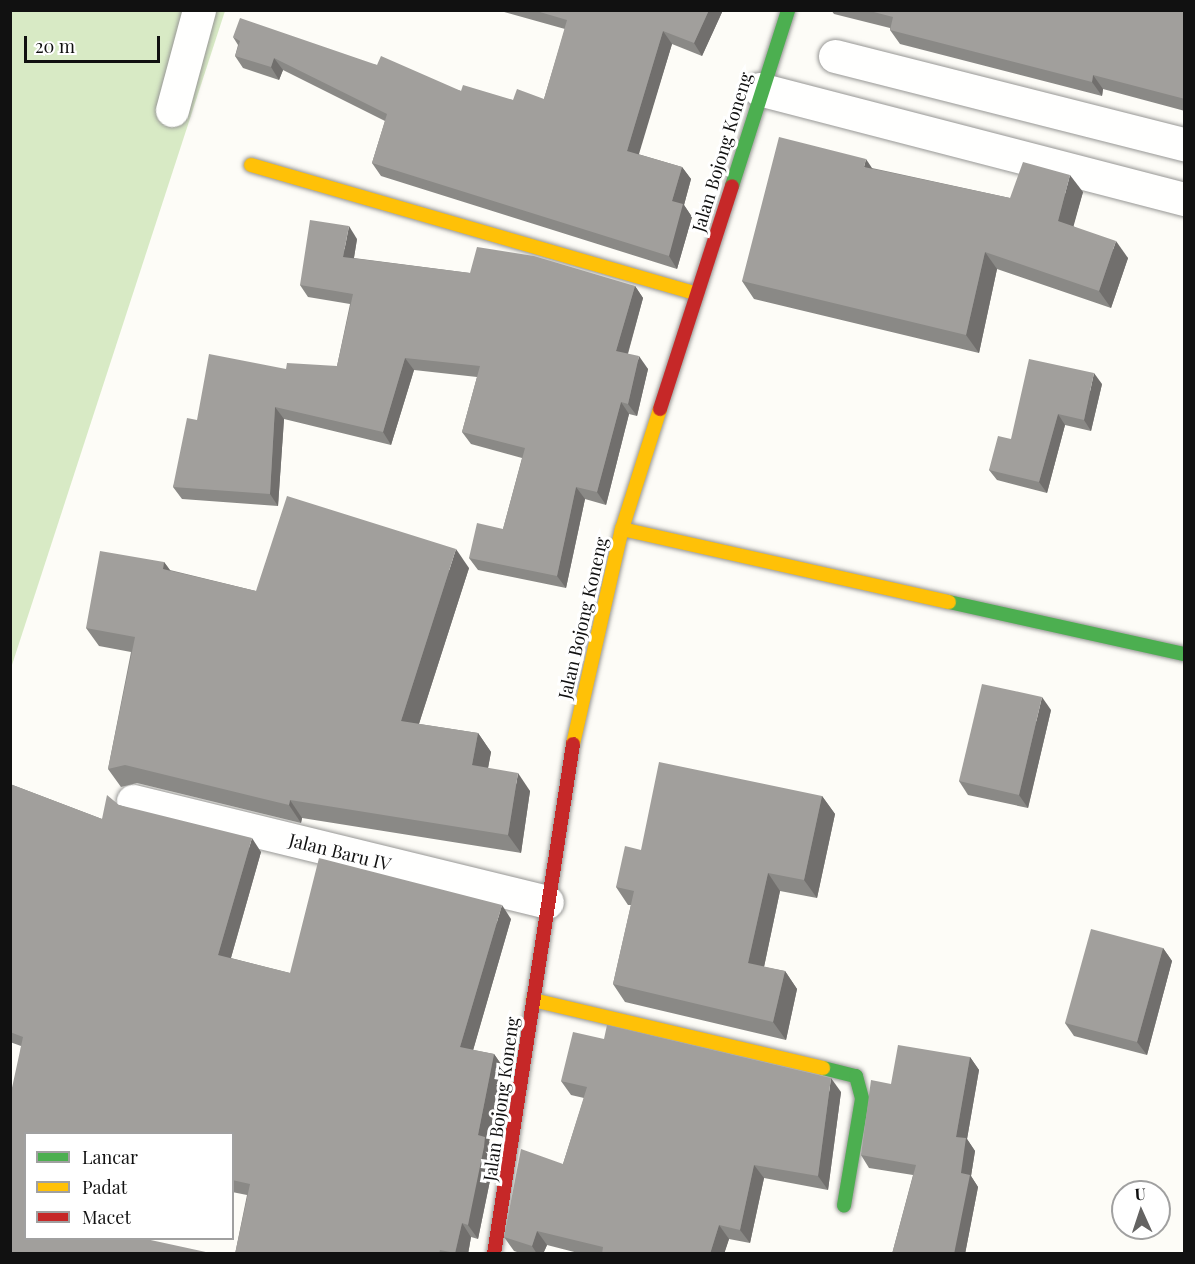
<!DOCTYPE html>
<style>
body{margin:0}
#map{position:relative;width:1195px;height:1264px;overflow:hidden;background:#fdfcf7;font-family:"Playfair Display",serif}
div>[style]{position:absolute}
.forest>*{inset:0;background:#d8eac5}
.roads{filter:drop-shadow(0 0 2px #979795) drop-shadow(0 0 2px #979795)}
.street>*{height:33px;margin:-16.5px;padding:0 16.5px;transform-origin:16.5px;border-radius:16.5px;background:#fffffe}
.fast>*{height:14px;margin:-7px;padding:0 7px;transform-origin:7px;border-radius:7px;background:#4caf50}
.slow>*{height:14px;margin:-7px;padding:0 7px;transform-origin:7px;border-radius:7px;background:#ffc107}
.jam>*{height:14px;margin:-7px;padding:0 7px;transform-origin:7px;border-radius:7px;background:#c62828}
.wall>*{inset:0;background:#8a8986}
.shaded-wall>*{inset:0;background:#716f6d}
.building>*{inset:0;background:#a19f9c}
span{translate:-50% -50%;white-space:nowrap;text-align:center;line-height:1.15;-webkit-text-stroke:6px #fff;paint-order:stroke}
.street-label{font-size:18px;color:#111}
.frame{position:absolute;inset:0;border:12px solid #111;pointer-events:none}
.legend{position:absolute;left:24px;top:1132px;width:210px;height:108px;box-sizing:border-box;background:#fff;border:2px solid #a0a0a0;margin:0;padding:8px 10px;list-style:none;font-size:18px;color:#111}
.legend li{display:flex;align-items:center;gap:12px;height:30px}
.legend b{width:30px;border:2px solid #a0a0a0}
.north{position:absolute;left:1111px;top:1180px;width:60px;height:60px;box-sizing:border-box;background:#fff;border:2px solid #a0a0a0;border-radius:50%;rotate:357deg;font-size:16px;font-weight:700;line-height:24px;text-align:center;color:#111}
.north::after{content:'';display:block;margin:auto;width:21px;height:27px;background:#646362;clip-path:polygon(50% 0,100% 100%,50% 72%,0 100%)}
.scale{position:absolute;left:24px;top:36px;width:136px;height:27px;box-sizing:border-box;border:3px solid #111;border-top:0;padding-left:8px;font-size:18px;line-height:21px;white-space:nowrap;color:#111;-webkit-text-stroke:4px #fff;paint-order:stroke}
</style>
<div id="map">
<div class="forest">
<div style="clip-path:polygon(11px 11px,225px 11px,11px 668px)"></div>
</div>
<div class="roads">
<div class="street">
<div style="left:835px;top:56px;width:360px;rotate:14.2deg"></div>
<div style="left:759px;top:89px;width:439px;rotate:14.5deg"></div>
<div style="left:172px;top:110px;width:104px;rotate:-74.9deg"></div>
<div style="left:133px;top:801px;width:426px;rotate:13.7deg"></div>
</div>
<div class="fast">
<div style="left:732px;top:186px;width:185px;rotate:-72.3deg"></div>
<div style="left:949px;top:602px;width:241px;rotate:12.5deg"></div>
<div style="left:823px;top:1068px;width:34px;rotate:14deg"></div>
<div style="left:856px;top:1076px;width:24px;rotate:75deg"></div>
<div style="left:862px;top:1099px;width:108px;rotate:99.6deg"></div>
</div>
<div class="slow">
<div style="left:251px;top:165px;width:464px;rotate:16.1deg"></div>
<div style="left:622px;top:529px;width:335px;rotate:12.6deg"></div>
<div style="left:573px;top:744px;width:221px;rotate:-77.2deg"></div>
<div style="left:622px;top:529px;width:126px;rotate:-72.4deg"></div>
<div style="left:533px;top:1000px;width:298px;rotate:13.2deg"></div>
</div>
<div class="jam">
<div style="left:660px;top:409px;width:234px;rotate:-72.1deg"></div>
<div style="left:494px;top:1254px;width:516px;rotate:-81.19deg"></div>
</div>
</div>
<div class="wall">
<div style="clip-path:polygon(497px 10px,723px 10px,702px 56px,672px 44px,638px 154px,682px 167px,691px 179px,684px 205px,692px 217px,677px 269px,381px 176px,372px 163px,385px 121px,283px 70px,279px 80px,243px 68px,235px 56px,238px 45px,233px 37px,377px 65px,461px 91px,513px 100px,544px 99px,565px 29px)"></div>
<div style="clip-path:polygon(831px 10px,1185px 10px,1185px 111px,1103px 89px,1102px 96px,900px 44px,890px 30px,890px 28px,834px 14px)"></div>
<div style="clip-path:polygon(872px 168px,1010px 198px,1083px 192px,1073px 226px,1128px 258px,1111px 308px,997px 269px,979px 353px,754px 299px,742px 281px)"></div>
<div style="clip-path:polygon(357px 239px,354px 258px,470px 273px,635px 286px,643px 298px,628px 354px,648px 369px,637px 416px,629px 414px,606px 505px,585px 499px,566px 588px,478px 570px,469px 558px,503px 529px,522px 458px,471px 444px,462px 432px,477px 377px,414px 370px,391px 445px,284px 419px,278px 506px,182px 499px,173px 487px,197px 420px,286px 369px,337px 366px,350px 304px,308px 297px,300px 285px)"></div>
<div style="clip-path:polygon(1102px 384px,1091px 431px,1065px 425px,1047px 493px,997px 480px,989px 470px,1011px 439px)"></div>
<div style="clip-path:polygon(164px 562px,170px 570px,256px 591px,469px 568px,419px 724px,478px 733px,491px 752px,488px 768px,530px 791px,521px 853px,302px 818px,301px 823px,137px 783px,121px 787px,108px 769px,131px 652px,99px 646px,86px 628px)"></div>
<div style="clip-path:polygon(1051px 710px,1028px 808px,968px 795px,959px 781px)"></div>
<div style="clip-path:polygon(10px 784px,102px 819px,119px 805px,261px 852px,231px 958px,290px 973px,511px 919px,473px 1050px,494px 1054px,503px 1067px,489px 1142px,495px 1151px,494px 1161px,478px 1239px,471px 1237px,468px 1254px,235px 1254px,247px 1195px,232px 1192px,232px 1134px,26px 1134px,10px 1254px,21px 1046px,10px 1042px)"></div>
<div style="clip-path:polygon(822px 796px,835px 814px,817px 898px,780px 891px,764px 967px,785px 971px,797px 989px,786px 1040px,625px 1002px,613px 984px,631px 905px,628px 905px,616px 887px,641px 850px)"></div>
<div style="clip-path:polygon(1163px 948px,1172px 961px,1147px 1055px,1074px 1036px,1065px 1023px)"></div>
<div style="clip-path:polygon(970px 1057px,979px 1070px,967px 1139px,975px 1151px,971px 1176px,978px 1187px,965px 1254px,892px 1254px,913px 1175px,869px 1168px,861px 1155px,891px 1084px)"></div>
<div style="clip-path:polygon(561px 1081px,841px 1092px,828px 1190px,764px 1178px,750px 1243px,729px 1239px,724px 1254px,582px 1254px,547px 1245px,543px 1254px,523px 1254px,514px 1251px,504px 1237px,563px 1164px,584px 1098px,571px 1095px)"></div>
</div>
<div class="shaded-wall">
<div style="clip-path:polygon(709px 10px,723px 10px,702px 56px,694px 43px)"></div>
<div style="clip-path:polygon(663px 31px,672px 44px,636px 164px,627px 151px)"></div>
<div style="clip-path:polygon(274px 58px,283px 70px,279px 80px,271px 67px)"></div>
<div style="clip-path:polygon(1093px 75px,1103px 89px,1102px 96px,1092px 82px)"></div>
<div style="clip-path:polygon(866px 159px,878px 177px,864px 167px)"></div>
<div style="clip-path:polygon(682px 167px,691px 179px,684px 205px,692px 217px,677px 269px,669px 256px,672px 201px)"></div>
<div style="clip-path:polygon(1070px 175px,1083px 192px,1070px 239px,1058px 221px)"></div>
<div style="clip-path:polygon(349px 226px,357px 239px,352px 269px,343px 257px)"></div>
<div style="clip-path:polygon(1116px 241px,1128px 258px,1111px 308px,1099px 291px)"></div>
<div style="clip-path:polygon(985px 252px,997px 269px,979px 353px,966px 335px)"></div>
<div style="clip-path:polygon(635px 286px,643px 298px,625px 363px,616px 351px)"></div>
<div style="clip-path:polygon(639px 356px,648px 369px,637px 416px,628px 404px)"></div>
<div style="clip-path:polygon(405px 358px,414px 370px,391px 445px,383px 432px)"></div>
<div style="clip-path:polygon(1094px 373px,1102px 384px,1091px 431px,1084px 420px)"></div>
<div style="clip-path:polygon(621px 402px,629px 414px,606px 505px,597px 492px)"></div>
<div style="clip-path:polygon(275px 407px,284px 419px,278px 506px,270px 494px)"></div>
<div style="clip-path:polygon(1058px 414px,1065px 425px,1047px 493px,1039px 482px)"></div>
<div style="clip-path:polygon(576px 487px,585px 499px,566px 588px,557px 576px)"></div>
<div style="clip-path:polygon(456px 549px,469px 568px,414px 739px,401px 721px)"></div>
<div style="clip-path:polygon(164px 562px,177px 580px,163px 569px)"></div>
<div style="clip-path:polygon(1042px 697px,1051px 710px,1028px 808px,1019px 795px)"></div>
<div style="clip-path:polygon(478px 733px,491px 752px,485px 784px,472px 765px)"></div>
<div style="clip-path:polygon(518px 773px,530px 791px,521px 853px,508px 835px)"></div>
<div style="clip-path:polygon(822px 796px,835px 814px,817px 898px,804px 880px)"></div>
<div style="clip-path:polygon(290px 800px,302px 818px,301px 823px,289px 805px)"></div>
<div style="clip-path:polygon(252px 838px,261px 852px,228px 968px,218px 955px)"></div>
<div style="clip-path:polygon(768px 873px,780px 891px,761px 981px,748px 963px)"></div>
<div style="clip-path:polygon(502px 905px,511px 919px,470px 1061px,460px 1047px)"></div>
<div style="clip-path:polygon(1163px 948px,1172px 961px,1147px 1055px,1137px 1042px)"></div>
<div style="clip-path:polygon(785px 971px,797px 989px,786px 1040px,773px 1022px)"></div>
<div style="clip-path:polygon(494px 1054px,503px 1067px,489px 1142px,495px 1151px,494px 1161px,478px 1239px,468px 1225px,478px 1135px)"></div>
<div style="clip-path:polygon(970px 1057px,979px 1070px,967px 1139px,975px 1151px,971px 1176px,978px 1187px,965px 1254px,954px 1254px,961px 1173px,956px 1137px)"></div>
<div style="clip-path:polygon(831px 1078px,841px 1092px,828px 1190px,818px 1176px)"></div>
<div style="clip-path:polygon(754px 1165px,764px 1178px,750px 1243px,740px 1230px)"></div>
<div style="clip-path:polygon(462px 1223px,471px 1237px,468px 1254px,455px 1254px)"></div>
<div style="clip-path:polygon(719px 1225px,729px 1239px,724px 1254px,710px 1254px)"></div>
<div style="clip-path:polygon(537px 1231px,547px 1245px,543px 1254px,537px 1254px,532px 1246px)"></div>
</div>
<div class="building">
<div style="clip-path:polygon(533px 10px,709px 10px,694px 43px,663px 31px,627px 151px,682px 167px,672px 201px,683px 204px,669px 256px,372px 163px,387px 114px,274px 58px,271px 67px,235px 56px,240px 41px,233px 37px,240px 18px,377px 65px,381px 56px,461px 91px,463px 85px,513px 100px,517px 89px,544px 99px,567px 20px)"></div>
<div style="clip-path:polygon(866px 10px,1185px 10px,1185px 99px,1093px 75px,1092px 82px,890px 30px,893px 17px)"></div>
<div style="clip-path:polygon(779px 137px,866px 159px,864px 167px,1010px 198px,1023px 162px,1070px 175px,1058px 221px,1116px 241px,1099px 291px,985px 252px,966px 335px,742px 281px)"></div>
<div style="clip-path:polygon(310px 220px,349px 226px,343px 257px,470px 273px,477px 247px,534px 256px,635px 286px,616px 351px,639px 356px,628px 404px,621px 402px,597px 492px,576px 487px,557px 576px,469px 558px,477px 523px,503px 529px,525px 448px,462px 432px,480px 366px,405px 358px,383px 432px,275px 407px,270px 494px,173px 487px,187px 418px,197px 420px,209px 354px,286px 369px,287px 363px,337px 366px,353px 294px,300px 285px)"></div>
<div style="clip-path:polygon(1029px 359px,1094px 373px,1084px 420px,1058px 414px,1039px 482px,989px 470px,998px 436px,1011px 439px)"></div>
<div style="clip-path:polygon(287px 496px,456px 549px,401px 721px,478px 733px,472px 765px,518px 773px,508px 835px,290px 800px,289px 805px,125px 765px,108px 769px,135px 637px,86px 628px,100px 551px,164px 562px,163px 569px,256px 591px)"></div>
<div style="clip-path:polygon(982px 684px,1042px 697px,1019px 795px,959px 781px)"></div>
<div style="clip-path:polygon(659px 762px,822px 796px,804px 880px,768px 873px,748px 963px,785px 971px,773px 1022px,613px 984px,634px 891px,616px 887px,625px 846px,641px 850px)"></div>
<div style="clip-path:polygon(10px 784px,102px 819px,107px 795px,119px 805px,252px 838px,218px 955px,290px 973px,319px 858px,502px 905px,460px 1047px,494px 1054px,478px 1135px,485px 1137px,484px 1147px,468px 1225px,462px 1223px,455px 1253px,440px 1250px,439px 1254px,235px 1254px,250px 1184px,232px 1180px,232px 1134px,26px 1134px,26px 1239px,146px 1239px,215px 1254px,10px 1254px,10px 1097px,23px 1037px,10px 1032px)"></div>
<div style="clip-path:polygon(1091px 929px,1163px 948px,1137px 1042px,1065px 1023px)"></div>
<div style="clip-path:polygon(607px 1025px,831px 1078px,818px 1176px,754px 1165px,740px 1230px,719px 1225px,710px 1254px,602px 1254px,603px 1247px,537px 1231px,532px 1246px,504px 1237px,521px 1149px,563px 1164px,587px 1087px,561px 1081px,573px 1032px,604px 1039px)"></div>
<div style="clip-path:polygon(898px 1045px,970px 1057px,956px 1137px,966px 1138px,961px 1173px,970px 1175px,954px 1254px,892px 1254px,916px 1165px,861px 1155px,871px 1080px,891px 1084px)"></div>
</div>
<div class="street-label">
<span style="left:722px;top:152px;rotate:-73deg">Jalan Bojong Koneng</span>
<span style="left:583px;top:618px;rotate:-77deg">Jalan Bojong Koneng</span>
<span style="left:340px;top:852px;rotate:14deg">Jalan Baru IV</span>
<span style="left:501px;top:1099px;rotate:-82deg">Jalan Bojong Koneng</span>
</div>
<div class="frame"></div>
<ul class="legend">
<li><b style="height:8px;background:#4caf50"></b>Lancar</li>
<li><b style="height:8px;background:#ffc107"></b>Padat</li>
<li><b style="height:8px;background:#c62828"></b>Macet</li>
</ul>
<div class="north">U</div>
<div class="scale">20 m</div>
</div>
